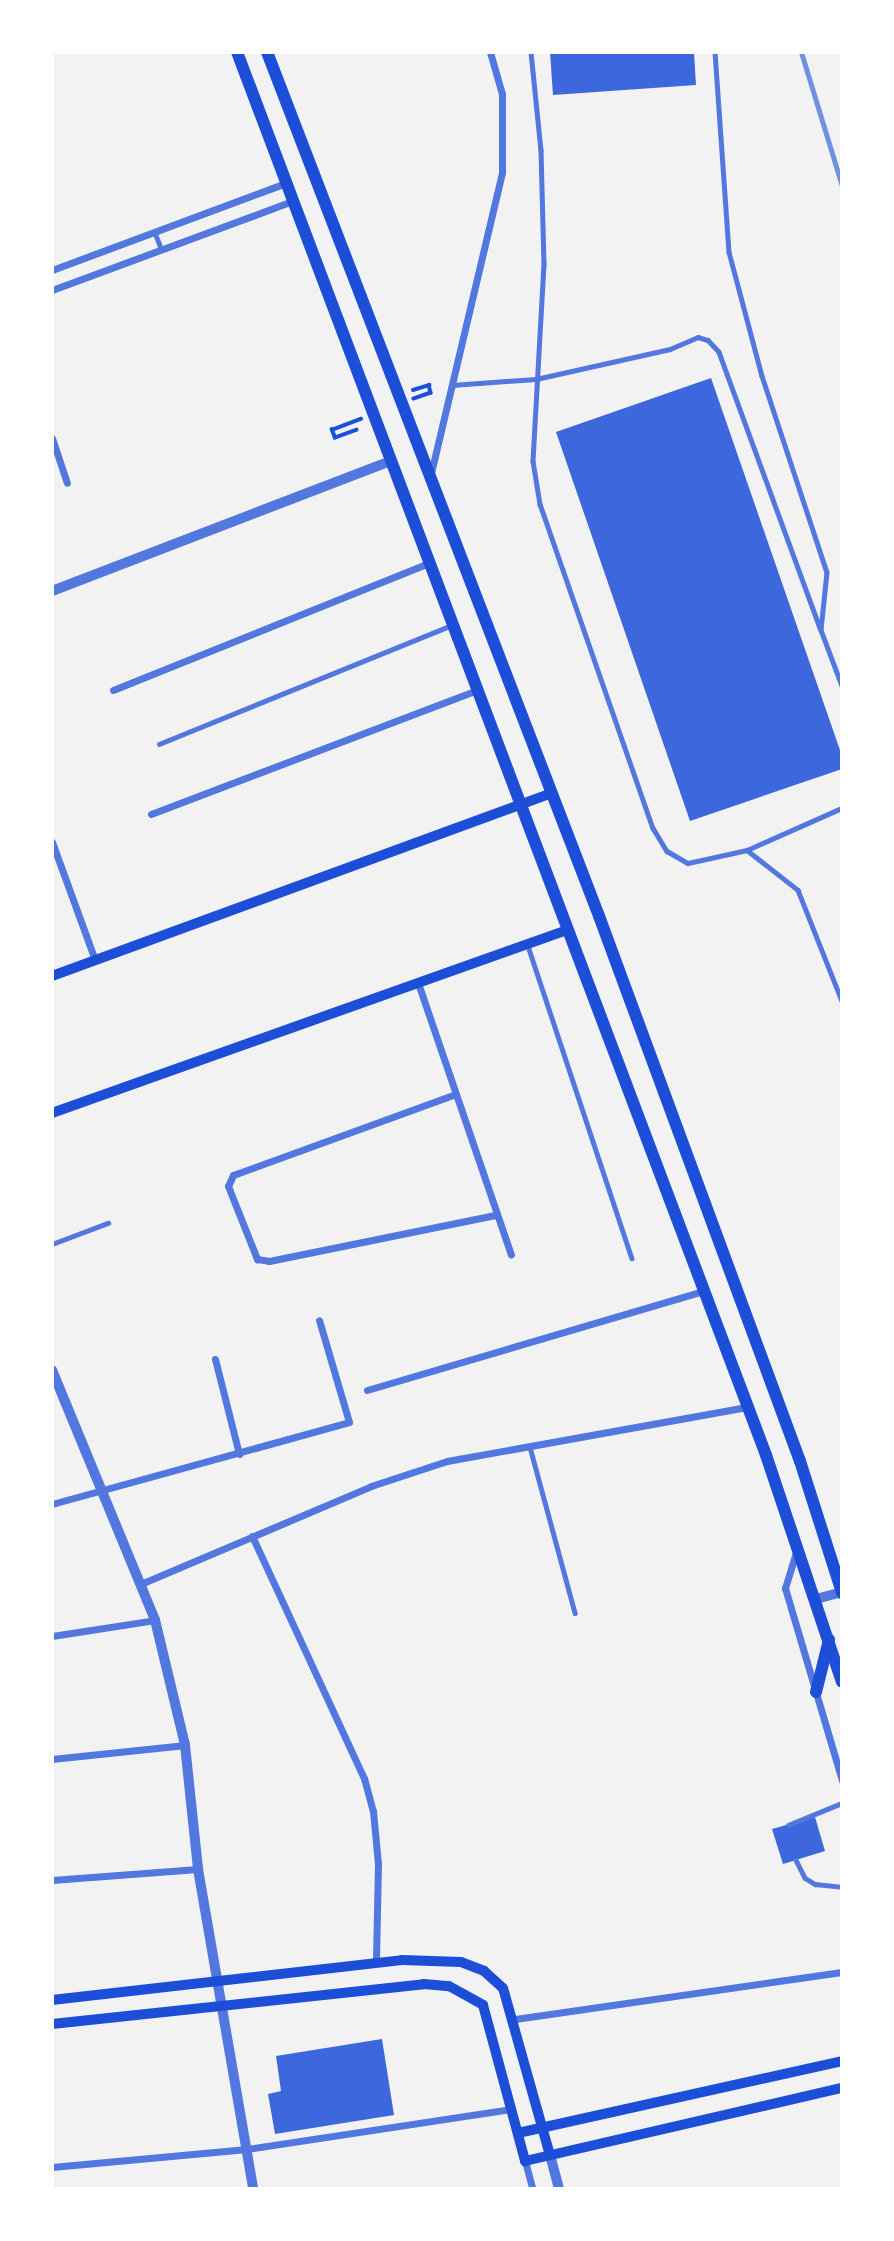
<!DOCTYPE html>
<style>
body{margin:0}
#map{position:relative;width:894px;height:2241px;overflow:hidden;background:#f2f2f2;font-family:Mulish,sans-serif}
div>[style]{position:absolute}
.building>*{inset:0;background:#3d67dc}
.path>*{height:3.5px;margin:-1.75px;padding:0 1.75px;transform-origin:1.75px;border-radius:1.75px;background:#1d4ed8}
.service>*{height:4.5px;margin:-2.25px;padding:0 2.25px;transform-origin:2.25px;border-radius:2.25px;background:#5277de}
.minor>*{height:7px;margin:-3.5px;padding:0 3.5px;transform-origin:3.5px;border-radius:3.5px;background:#5277de}
.tertiary>*{height:10px;margin:-5px;padding:0 5px;transform-origin:5px;border-radius:5px;background:#5277de}
.secondary>*{height:10px;margin:-5px;padding:0 5px;transform-origin:5px;border-radius:5px;background:#1d4ed8}
.primary>*{height:12px;margin:-6px;padding:0 6px;transform-origin:6px;border-radius:6px;background:#1d4ed8}
.rail>*{height:5px;margin:-2.5px;padding:0 2.5px;transform-origin:2.5px;border-radius:2.5px;background:#7290e2}
span{translate:-50% -50%;white-space:nowrap;text-align:center;line-height:1.15;-webkit-text-stroke:5px #fff;paint-order:stroke}
.frame{position:absolute;inset:0;border:54px solid #fff;pointer-events:none}
</style>
<div id="map">
<div class="building">
<div style="clip-path:polygon(550px 52px,694px 52px,696px 85px,553px 95px)"></div>
<div style="clip-path:polygon(711px 378px,842px 756px,842px 769px,690px 821px,556px 432px)"></div>
<div style="clip-path:polygon(815px 1817px,825px 1851px,783px 1864px,772px 1829px)"></div>
<div style="clip-path:polygon(382px 2039px,394px 2115px,275px 2134px,268px 2094px,281px 2091px,276px 2056px)"></div>
</div>
<div class="path">
<div style="left:413px;top:390px;width:17px;rotate:-17deg"></div>
<div style="left:429px;top:385px;width:8px;rotate:76deg"></div>
<div style="left:431px;top:393px;width:18px;rotate:161deg"></div>
<div style="left:357px;top:430px;width:23px;rotate:160deg"></div>
<div style="left:335px;top:438px;width:9px;rotate:-111deg"></div>
<div style="left:332px;top:430px;width:31px;rotate:-21deg"></div>
</div>
<div class="service">
<div style="left:531px;top:52px;width:99px;rotate:84.2deg"></div>
<div style="left:541px;top:150px;width:114px;rotate:88.5deg"></div>
<div style="left:544px;top:264px;width:197px;rotate:93.2deg"></div>
<div style="left:533px;top:461px;width:44px;rotate:80.8deg"></div>
<div style="left:540px;top:504px;width:343px;rotate:70.8deg"></div>
<div style="left:653px;top:828px;width:27px;rotate:59deg"></div>
<div style="left:667px;top:851px;width:24px;rotate:30deg"></div>
<div style="left:688px;top:863px;width:60px;rotate:-12.4deg"></div>
<div style="left:747px;top:850px;width:104px;rotate:-23.9deg"></div>
<div style="left:715px;top:52px;width:200px;rotate:86deg"></div>
<div style="left:729px;top:252px;width:128px;rotate:75.1deg"></div>
<div style="left:762px;top:376px;width:206px;rotate:71.7deg"></div>
<div style="left:827px;top:572px;width:58px;rotate:95.9deg"></div>
<div style="left:821px;top:630px;width:60px;rotate:69.4deg"></div>
<div style="left:155px;top:233px;width:18px;rotate:68deg"></div>
<div style="left:452px;top:385px;width:84px;rotate:-4.1deg"></div>
<div style="left:536px;top:379px;width:137px;rotate:-12.6deg"></div>
<div style="left:670px;top:349px;width:30px;rotate:-23deg"></div>
<div style="left:698px;top:337px;width:10px;rotate:17deg"></div>
<div style="left:708px;top:340px;width:16px;rotate:47deg"></div>
<div style="left:719px;top:352px;width:294px;rotate:69.9deg"></div>
<div style="left:159px;top:744px;width:314px;rotate:-22.1deg"></div>
<div style="left:747px;top:850px;width:65px;rotate:38.1deg"></div>
<div style="left:798px;top:890px;width:119px;rotate:68.4deg"></div>
<div style="left:528px;top:946px;width:329px;rotate:71.6deg"></div>
<div style="left:52px;top:1244px;width:60px;rotate:-20.6deg"></div>
<div style="left:530px;top:1447px;width:172px;rotate:74.8deg"></div>
<div style="left:788px;top:1825px;width:58px;rotate:-22.2deg"></div>
<div style="left:796px;top:1860px;width:20px;rotate:63deg"></div>
<div style="left:805px;top:1878px;width:12px;rotate:31deg"></div>
<div style="left:815px;top:1884px;width:27px;rotate:6deg"></div>
</div>
<div class="minor">
<div style="left:52px;top:270px;width:250px;rotate:-20.4deg"></div>
<div style="left:52px;top:290px;width:257px;rotate:-20.3deg"></div>
<div style="left:52px;top:438px;width:47px;rotate:71.6deg"></div>
<div style="left:431px;top:473px;width:309px;rotate:-76.7deg"></div>
<div style="left:502px;top:172px;width:78px;rotate:-90deg"></div>
<div style="left:502px;top:94px;width:44px;rotate:-105.9deg"></div>
<div style="left:113px;top:690px;width:341px;rotate:-21.9deg"></div>
<div style="left:151px;top:814px;width:349px;rotate:-20.8deg"></div>
<div style="left:52px;top:842px;width:126px;rotate:70deg"></div>
<div style="left:418px;top:983px;width:287px;rotate:71.1deg"></div>
<div style="left:453px;top:1095px;width:234px;rotate:160deg"></div>
<div style="left:233px;top:1175px;width:12px;rotate:114deg"></div>
<div style="left:228px;top:1186px;width:79px;rotate:68.3deg"></div>
<div style="left:257px;top:1259px;width:12px;rotate:9deg"></div>
<div style="left:269px;top:1261px;width:232px;rotate:-11.5deg"></div>
<div style="left:215px;top:1359px;width:98px;rotate:75.8deg"></div>
<div style="left:367px;top:1390px;width:351px;rotate:-16.4deg"></div>
<div style="left:52px;top:1504px;width:308px;rotate:-15.4deg"></div>
<div style="left:349px;top:1422px;width:106px;rotate:-106.4deg"></div>
<div style="left:252px;top:1536px;width:267px;rotate:65.2deg"></div>
<div style="left:364px;top:1778px;width:34px;rotate:75deg"></div>
<div style="left:373px;top:1811px;width:53px;rotate:84.6deg"></div>
<div style="left:378px;top:1864px;width:99px;rotate:91.2deg"></div>
<div style="left:797px;top:1549px;width:41px;rotate:107.1deg"></div>
<div style="left:785px;top:1588px;width:201px;rotate:73.5deg"></div>
<div style="left:143px;top:1583px;width:248px;rotate:-23deg"></div>
<div style="left:371px;top:1486px;width:80px;rotate:-18.2deg"></div>
<div style="left:447px;top:1461px;width:306px;rotate:-10.2deg"></div>
<div style="left:52px;top:1636px;width:104px;rotate:-8.8deg"></div>
<div style="left:52px;top:1759px;width:134px;rotate:-6deg"></div>
<div style="left:52px;top:1880px;width:146px;rotate:-4.3deg"></div>
<div style="left:515px;top:2019px;width:330px;rotate:-8.2deg"></div>
<div style="left:525px;top:2161px;width:28px;rotate:75deg"></div>
<div style="left:52px;top:2167px;width:196px;rotate:-5.3deg"></div>
<div style="left:247px;top:2149px;width:268px;rotate:-8.6deg"></div>
</div>
<div class="tertiary">
<div style="left:52px;top:591px;width:363px;rotate:-21deg"></div>
<div style="left:52px;top:1370px;width:270px;rotate:67.6deg"></div>
<div style="left:155px;top:1620px;width:129px;rotate:76.5deg"></div>
<div style="left:185px;top:1745px;width:125px;rotate:84deg"></div>
<div style="left:198px;top:1869px;width:324px;rotate:80.2deg"></div>
<div style="left:816px;top:1599px;width:27px;rotate:-15deg"></div>
<div style="left:550px;top:2155px;width:34px;rotate:75deg"></div>
</div>
<div class="secondary">
<div style="left:52px;top:976px;width:532px;rotate:-20.1deg"></div>
<div style="left:52px;top:1113px;width:547px;rotate:-19.56deg"></div>
<div style="left:52px;top:2000px;width:352px;rotate:-6.5deg"></div>
<div style="left:402px;top:1960px;width:59px;rotate:1.9deg"></div>
<div style="left:461px;top:1962px;width:25px;rotate:21deg"></div>
<div style="left:484px;top:1971px;width:25px;rotate:42deg"></div>
<div style="left:503px;top:1988px;width:173px;rotate:74.3deg"></div>
<div style="left:52px;top:2024px;width:374px;rotate:-6.1deg"></div>
<div style="left:424px;top:1984px;width:25px;rotate:5deg"></div>
<div style="left:449px;top:1986px;width:39px;rotate:29deg"></div>
<div style="left:483px;top:2005px;width:162px;rotate:74.9deg"></div>
<div style="left:525px;top:2161px;width:325px;rotate:-13deg"></div>
<div style="left:518px;top:2133px;width:332px;rotate:-12.5deg"></div>
</div>
<div class="primary">
<div style="left:237px;top:52px;width:1499px;rotate:69.34deg"></div>
<div style="left:766px;top:1455px;width:239px;rotate:71.5deg"></div>
<div style="left:267px;top:52px;width:926px;rotate:68.98deg"></div>
<div style="left:599px;top:916px;width:581px;rotate:69.76deg"></div>
<div style="left:800px;top:1461px;width:139px;rotate:72.3deg"></div>
<div style="left:816px;top:1692px;width:54px;rotate:-76deg"></div>
</div>
<div class="rail">
<div style="left:801px;top:52px;width:140px;rotate:73deg"></div>
</div>
<div class="frame"></div>
</div>
